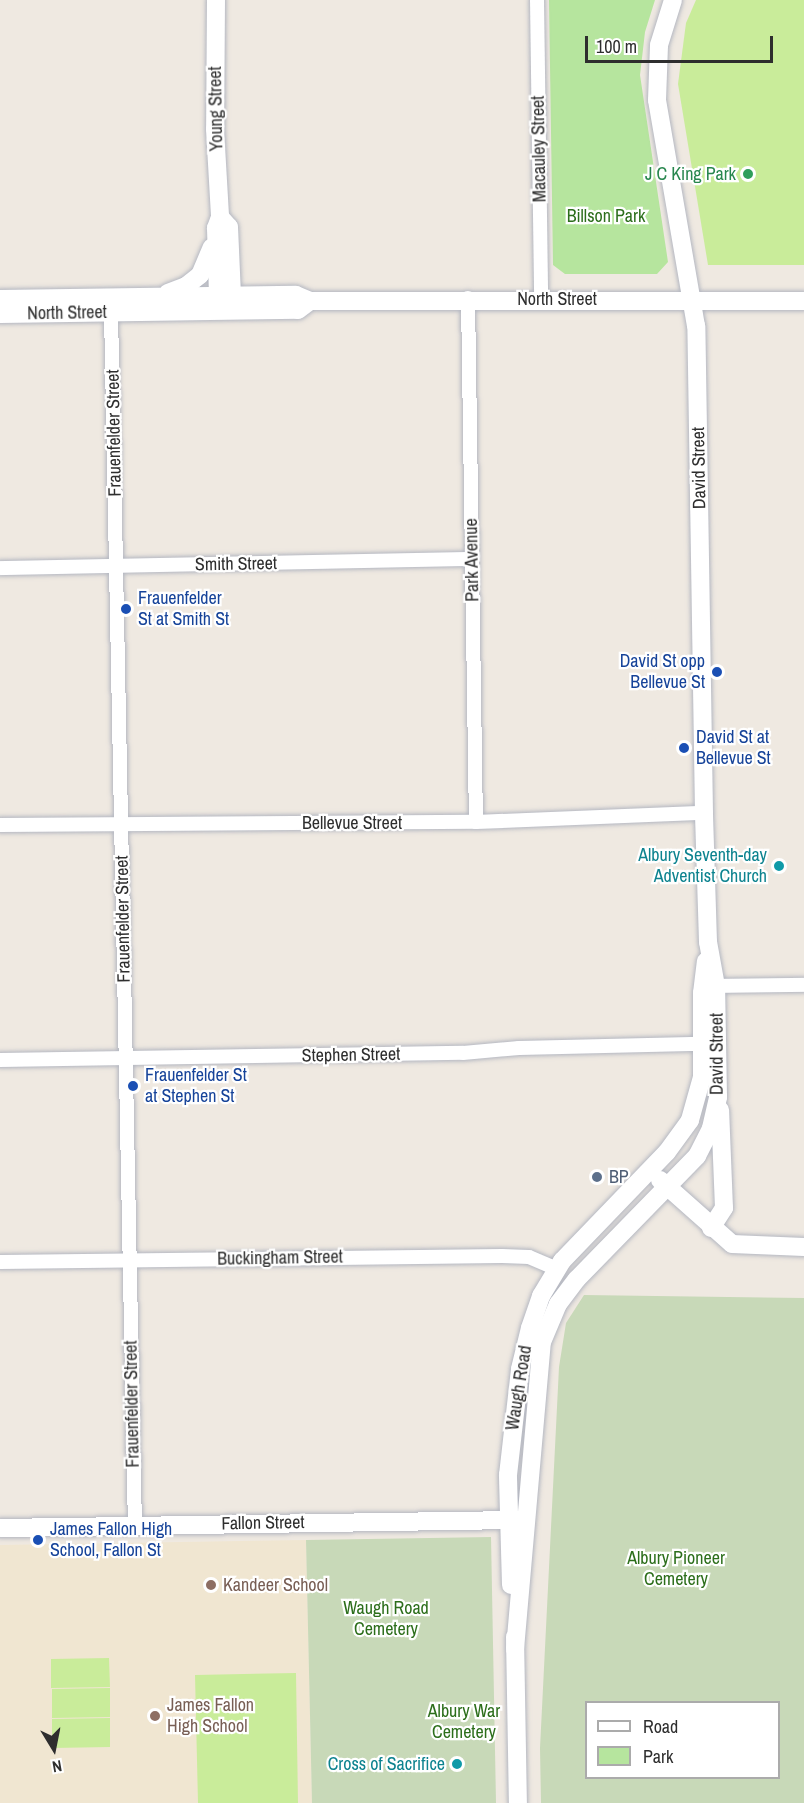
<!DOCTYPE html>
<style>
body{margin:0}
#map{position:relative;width:804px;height:1803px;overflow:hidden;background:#efe9e1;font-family:"Archivo Narrow",sans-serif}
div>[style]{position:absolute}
.education>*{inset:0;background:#f0e6d1}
.green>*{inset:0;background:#b6e59e}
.cemetery>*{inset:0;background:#c8d9b8}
.pitch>*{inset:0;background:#c9ec9a}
.roads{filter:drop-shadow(0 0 2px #b4b7c1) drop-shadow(0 0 2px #b4b7c1)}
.street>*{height:14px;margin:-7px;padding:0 7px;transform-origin:7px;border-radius:7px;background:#fff}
.secondary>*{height:18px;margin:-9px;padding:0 9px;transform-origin:9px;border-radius:9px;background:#fff}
.dots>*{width:16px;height:16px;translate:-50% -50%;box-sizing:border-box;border:3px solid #fff;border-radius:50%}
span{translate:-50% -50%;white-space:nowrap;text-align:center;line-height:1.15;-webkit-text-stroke:4.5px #fff;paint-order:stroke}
.street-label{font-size:18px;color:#2e2e2e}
.leisure-label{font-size:18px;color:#27864d}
.right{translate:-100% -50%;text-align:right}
.park-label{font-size:18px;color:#2c6e1b}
.transit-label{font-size:18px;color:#164399}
.left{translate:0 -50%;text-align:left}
.culture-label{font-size:18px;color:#0d838f}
.service-label{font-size:18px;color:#4e5e75}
.education-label{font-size:18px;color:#785e54}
.legend{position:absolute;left:585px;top:1701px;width:195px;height:78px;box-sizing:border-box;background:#fff;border:2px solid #ababab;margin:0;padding:8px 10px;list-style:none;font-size:18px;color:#2e2e2e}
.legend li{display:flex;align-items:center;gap:12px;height:30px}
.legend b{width:30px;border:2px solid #ababab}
.north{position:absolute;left:24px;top:1719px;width:60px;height:60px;-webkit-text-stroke:4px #fff;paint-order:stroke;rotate:170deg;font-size:16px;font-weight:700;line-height:24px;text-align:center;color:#2e2e2e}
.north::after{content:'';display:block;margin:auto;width:21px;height:27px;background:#2e2e2e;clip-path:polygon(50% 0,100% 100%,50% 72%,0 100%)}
.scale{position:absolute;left:585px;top:36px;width:188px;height:27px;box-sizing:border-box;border:3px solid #2e2e2e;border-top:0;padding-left:8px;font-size:18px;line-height:21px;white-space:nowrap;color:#2e2e2e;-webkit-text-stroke:4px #fff;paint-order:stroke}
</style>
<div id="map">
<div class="education">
<div style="clip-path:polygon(306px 1540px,312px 1803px,0 1803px,0 1545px)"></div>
</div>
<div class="green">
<div style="clip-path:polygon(549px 0,655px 0,645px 32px,640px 75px,668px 262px,657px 274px,565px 274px,553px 265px)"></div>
</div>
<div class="cemetery">
<div style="clip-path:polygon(evenodd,584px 1295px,804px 1298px,804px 1803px,541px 1803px,540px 1748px,559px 1367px,566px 1323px,584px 1295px,778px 1702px,778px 1778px,586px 1778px,586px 1702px,778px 1702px)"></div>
<div style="clip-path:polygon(491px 1537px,496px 1803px,312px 1803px,306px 1540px)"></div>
</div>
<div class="pitch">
<div style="clip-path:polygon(696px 0,804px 0,804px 265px,708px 265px,678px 84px,686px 23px)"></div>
<div style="clip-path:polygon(109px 1658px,110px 1687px,51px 1688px,51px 1659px)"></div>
<div style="clip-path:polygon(296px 1673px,298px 1803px,198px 1803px,195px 1675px)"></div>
<div style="clip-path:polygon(110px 1688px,110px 1717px,52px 1718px,52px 1689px)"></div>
<div style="clip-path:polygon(110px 1718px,110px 1747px,52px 1748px,52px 1719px)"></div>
</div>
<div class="roads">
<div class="street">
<div style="left:537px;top:0;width:299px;rotate:89.2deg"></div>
<div style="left:468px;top:298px;width:524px;rotate:89.13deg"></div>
<div style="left:111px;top:312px;width:1213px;rotate:88.87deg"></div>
<div style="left:0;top:568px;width:472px;rotate:-1.1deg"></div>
<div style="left:0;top:825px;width:476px;rotate:-0.4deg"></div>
<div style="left:476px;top:822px;width:228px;rotate:-2.3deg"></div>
<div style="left:716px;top:986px;width:88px;rotate:-0.7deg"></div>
<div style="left:0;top:1060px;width:463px;rotate:-0.9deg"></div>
<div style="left:463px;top:1053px;width:56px;rotate:-5.1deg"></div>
<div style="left:519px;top:1048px;width:183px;rotate:-1.3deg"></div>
<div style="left:0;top:1262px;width:502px;rotate:-0.68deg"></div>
<div style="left:502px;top:1256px;width:27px;rotate:2deg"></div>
<div style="left:529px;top:1257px;width:30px;rotate:23deg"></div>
</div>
<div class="secondary">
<div style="left:216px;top:0;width:129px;rotate:90.4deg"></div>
<div style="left:215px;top:129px;width:88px;rotate:86.7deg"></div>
<div style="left:220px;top:217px;width:12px;rotate:110deg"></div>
<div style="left:216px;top:228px;width:68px;rotate:88.3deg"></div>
<div style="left:218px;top:296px;width:16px;rotate:60deg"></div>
<div style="left:220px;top:217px;width:13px;rotate:48deg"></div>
<div style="left:229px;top:227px;width:69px;rotate:87.5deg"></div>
<div style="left:232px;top:296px;width:12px;rotate:114deg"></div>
<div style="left:168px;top:293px;width:19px;rotate:-21deg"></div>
<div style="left:186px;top:286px;width:18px;rotate:-38deg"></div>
<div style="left:200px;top:275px;width:30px;rotate:-67deg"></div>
<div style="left:0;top:299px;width:296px;rotate:-0.8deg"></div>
<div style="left:296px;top:295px;width:15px;rotate:23deg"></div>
<div style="left:310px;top:301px;width:494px"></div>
<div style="left:0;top:314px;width:298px;rotate:-0.8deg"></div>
<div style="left:298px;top:310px;width:15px;rotate:-37deg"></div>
<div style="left:660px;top:1180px;width:96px;rotate:41.6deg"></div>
<div style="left:732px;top:1244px;width:72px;rotate:2.4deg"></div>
<div style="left:711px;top:1228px;width:24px;rotate:-57deg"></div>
<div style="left:724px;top:1208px;width:98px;rotate:-92.3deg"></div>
<div style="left:0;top:1528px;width:517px;rotate:-0.89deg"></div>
<div style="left:511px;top:1585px;width:110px;rotate:-91.6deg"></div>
<div style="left:508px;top:1475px;width:107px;rotate:-83.5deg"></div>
<div style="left:520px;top:1369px;width:42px;rotate:-76.3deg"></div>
<div style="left:530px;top:1328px;width:34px;rotate:-71deg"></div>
<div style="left:541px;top:1296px;width:41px;rotate:-59deg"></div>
<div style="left:562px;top:1261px;width:151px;rotate:-46.1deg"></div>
<div style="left:667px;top:1152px;width:39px;rotate:-54deg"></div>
<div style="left:690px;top:1120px;width:45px;rotate:-74.4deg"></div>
<div style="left:702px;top:1077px;width:84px;rotate:-90deg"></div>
<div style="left:702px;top:993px;width:32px;rotate:-83deg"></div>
<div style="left:515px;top:1637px;width:166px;rotate:89deg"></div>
<div style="left:515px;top:1649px;width:308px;rotate:-85deg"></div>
<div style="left:542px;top:1342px;width:41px;rotate:-67.2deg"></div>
<div style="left:558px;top:1304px;width:31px;rotate:-53deg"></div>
<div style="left:577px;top:1279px;width:172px;rotate:-45.7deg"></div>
<div style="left:697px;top:1156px;width:31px;rotate:-63deg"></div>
<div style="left:711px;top:1128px;width:32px;rotate:-77deg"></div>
<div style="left:718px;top:1097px;width:111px;rotate:-91deg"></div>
<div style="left:716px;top:986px;width:45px;rotate:-100.3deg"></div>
<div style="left:708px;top:942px;width:129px;rotate:-91.8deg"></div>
<div style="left:704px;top:813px;width:487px;rotate:-90.9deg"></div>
<div style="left:696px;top:326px;width:229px;rotate:-99.8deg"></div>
<div style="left:657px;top:100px;width:55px;rotate:-87.9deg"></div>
<div style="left:659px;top:45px;width:47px;rotate:-72.7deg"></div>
</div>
</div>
<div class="dots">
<div style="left:748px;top:174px;background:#2e9e5b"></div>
<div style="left:126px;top:609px;background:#1a4fb4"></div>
<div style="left:717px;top:672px;background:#1a4fb4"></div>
<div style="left:684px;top:748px;background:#1a4fb4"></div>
<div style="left:779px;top:866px;background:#0f9aa8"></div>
<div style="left:133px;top:1086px;background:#1a4fb4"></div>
<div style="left:597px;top:1177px;background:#5c6f8a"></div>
<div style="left:38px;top:1540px;background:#1a4fb4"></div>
<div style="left:211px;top:1585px;background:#8d6e63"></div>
<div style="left:155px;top:1716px;background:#8d6e63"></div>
<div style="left:457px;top:1764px;background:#0f9aa8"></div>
</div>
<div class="street-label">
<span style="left:216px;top:109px;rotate:-91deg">Young Street</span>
<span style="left:539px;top:149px;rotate:-91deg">Macauley Street</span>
<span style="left:557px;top:299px">North Street</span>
<span style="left:67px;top:313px;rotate:-1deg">North Street</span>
<span style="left:114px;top:433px;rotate:-91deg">Frauenfelder Street</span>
<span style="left:699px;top:468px;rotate:-91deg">David Street</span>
<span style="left:472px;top:560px;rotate:-91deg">Park Avenue</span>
<span style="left:236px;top:564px;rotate:-1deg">Smith Street</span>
<span style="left:352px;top:823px">Bellevue Street</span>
<span style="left:123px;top:919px;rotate:-91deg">Frauenfelder Street</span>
<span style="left:717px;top:1054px;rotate:-90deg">David Street</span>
<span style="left:351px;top:1055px;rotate:-1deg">Stephen Street</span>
<span style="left:280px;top:1258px;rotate:-1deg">Buckingham Street</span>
<span style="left:519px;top:1388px;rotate:-81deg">Waugh Road</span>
<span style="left:132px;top:1404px;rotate:-91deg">Frauenfelder Street</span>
<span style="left:263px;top:1523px;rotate:-1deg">Fallon Street</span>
</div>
<div class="leisure-label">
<span class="right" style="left:736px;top:174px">J C King Park</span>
</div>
<div class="park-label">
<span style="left:606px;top:216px">Billson Park</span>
<span style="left:676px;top:1569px">Albury Pioneer<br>Cemetery</span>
<span style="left:386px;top:1619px">Waugh Road<br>Cemetery</span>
<span style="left:464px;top:1722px">Albury War<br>Cemetery</span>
</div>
<div class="transit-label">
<span class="left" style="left:138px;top:609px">Frauenfelder<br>St at Smith St</span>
<span class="right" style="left:705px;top:672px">David St opp<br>Bellevue St</span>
<span class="left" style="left:696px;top:748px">David St at<br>Bellevue St</span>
<span class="left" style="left:145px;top:1086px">Frauenfelder St<br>at Stephen St</span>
<span class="left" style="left:50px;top:1540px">James Fallon High<br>School, Fallon St</span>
</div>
<div class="culture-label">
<span class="right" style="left:767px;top:866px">Albury Seventh-day<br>Adventist Church</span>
<span class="right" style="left:445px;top:1764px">Cross of Sacrifice</span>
</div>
<div class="service-label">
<span class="left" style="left:609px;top:1177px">BP</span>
</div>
<div class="education-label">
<span class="left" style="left:223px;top:1585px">Kandeer School</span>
<span class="left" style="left:167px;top:1716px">James Fallon<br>High School</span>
</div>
<ul class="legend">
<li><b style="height:8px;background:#fff"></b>Road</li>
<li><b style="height:16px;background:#b6e59e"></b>Park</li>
</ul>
<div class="north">N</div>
<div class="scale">100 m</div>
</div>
